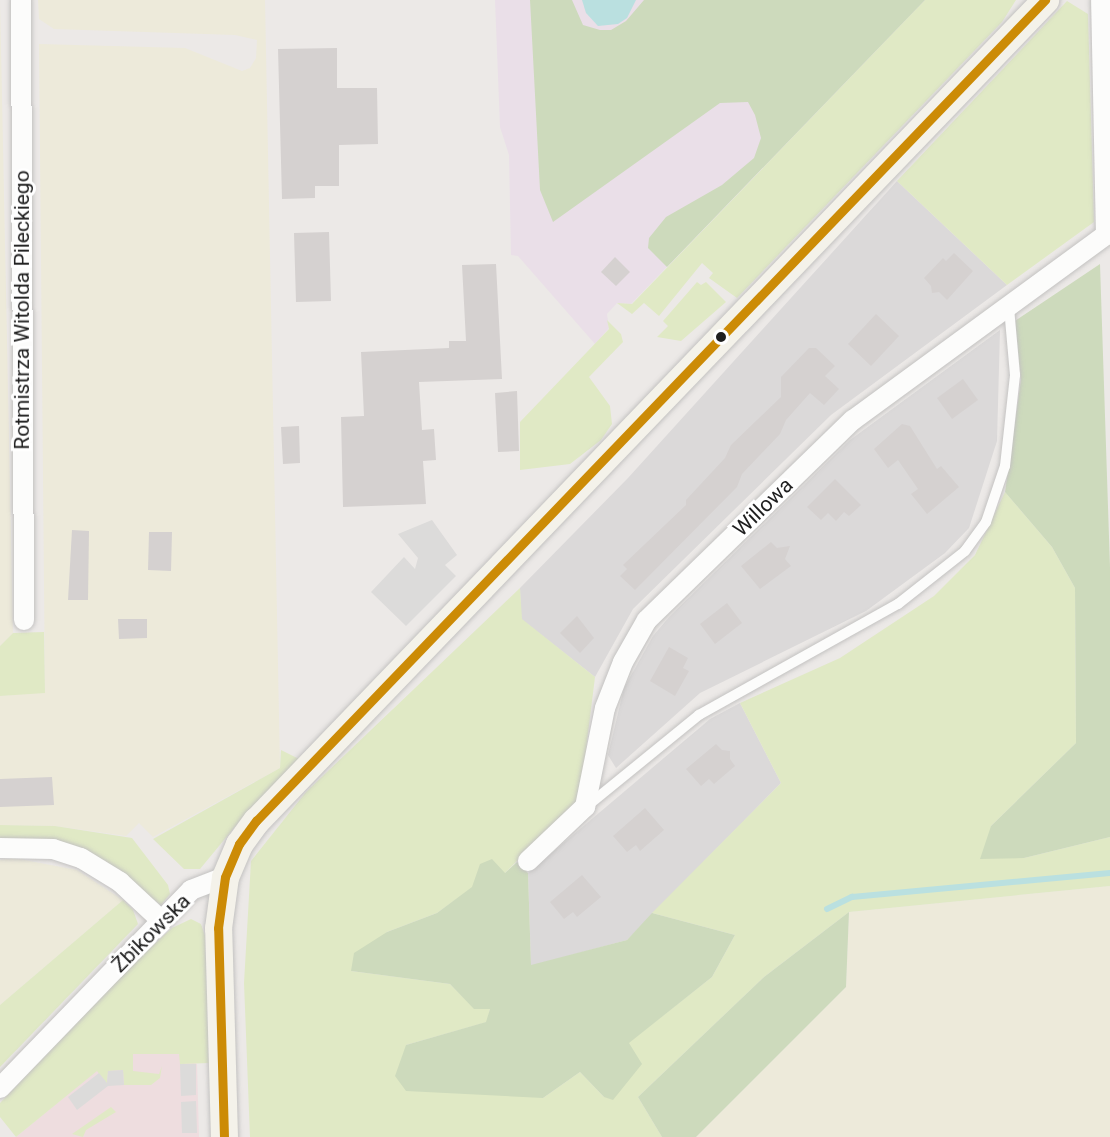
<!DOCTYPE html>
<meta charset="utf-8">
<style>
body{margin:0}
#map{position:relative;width:1110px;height:1137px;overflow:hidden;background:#ece9e7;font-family:Roboto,sans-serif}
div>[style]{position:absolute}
.residential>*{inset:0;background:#dbd9d9}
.commercial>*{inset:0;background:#eedddf}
.industrial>*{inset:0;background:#eadfe8}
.farmland>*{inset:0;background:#edeada}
.grass>*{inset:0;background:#e0e9c5}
.forest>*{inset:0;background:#cddabc}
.parking>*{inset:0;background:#dcdbda}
.water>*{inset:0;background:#bae0e0}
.stream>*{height:6px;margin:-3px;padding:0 3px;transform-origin:3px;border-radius:3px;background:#bae0e0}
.building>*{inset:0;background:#d5d1d0}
.roads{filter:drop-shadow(0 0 2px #c3c2c1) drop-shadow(0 0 2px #c3c2c1)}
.lane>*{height:10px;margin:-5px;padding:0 5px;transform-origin:5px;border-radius:5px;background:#fcfcfb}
.street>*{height:20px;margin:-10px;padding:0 10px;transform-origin:10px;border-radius:10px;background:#fcfcfb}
.secondary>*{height:27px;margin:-13.5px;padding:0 13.5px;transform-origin:13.5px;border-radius:13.5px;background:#f4f2ea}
.bus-1>*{height:9px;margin:-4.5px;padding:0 4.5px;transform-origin:4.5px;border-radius:4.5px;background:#cc8b06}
.dots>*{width:16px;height:16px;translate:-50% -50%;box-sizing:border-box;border:3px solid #fff;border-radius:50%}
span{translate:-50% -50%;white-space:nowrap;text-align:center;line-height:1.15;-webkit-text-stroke:6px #fff;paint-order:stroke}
.street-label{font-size:21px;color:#1e1e1e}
</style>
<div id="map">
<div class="residential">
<div style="clip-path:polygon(897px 181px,1007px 285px,831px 415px,633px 609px,595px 677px,521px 619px,520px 588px,628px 478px)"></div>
<div style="clip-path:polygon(1000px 330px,997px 441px,969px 528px,945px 553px,866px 611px,700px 693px,616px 768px,608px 755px,624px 688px,653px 636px,670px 616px,850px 440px)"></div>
<div style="clip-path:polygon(740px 703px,781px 783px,627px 940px,531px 966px,528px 873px,710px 719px)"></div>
</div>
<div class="commercial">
<div style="clip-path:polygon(166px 1040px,197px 1064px,199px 1137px,16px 1137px,119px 1052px)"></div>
</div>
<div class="industrial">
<div style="clip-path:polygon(495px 0,925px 0,631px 304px,617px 303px,607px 314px,609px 328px,595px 344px,518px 256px,511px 255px,509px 155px,500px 127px)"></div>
</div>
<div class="farmland">
<div style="clip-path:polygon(0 0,13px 633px,0 646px)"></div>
<div style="clip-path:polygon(38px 0,265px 0,280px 768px,153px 837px,139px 823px,126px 836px,55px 826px,0 825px,0 696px,45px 692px,39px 44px,185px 48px,242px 71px,250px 68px,256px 58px,257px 40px,235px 35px,54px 29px,39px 19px)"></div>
<div style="clip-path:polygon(14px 858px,77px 870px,123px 900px,0 1005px,0 860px)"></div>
<div style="clip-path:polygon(1110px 886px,1110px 1137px,696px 1137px,846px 987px,849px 912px)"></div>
</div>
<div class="grass">
<div style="clip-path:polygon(925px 0,1016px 0,1002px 22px,737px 298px,709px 278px,713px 273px,702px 263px,659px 316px,644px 303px,632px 314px,617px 303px,632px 304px)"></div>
<div style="clip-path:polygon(1067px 1px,1088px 14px,1094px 222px,1007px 285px,897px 181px)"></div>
<div style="clip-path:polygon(697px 282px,701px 285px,706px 282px,726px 302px,681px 341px,657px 337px,668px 326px,663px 321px)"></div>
<div style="clip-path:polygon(607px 320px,621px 334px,623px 342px,589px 377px,610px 406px,612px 424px,601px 440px,570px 464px,520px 470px,520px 422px,609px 329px)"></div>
<div style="clip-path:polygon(1005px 492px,1052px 547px,1075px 588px,1076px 743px,991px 826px,1024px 858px,1110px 837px,1110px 886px,849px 912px,764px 977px,638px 1097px,662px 1137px,250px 1137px,244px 983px,251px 861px,306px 792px,520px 588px,522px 619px,595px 677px,580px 798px,505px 873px,473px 887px,437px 913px,387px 932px,351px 971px,450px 984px,474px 1008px,490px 1009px,487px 1022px,406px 1045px,543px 1098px,580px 1072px,604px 1097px,628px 1043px,712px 977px,735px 935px,652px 913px,781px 783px,740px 703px,840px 658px,934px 596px,975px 555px)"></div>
<div style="clip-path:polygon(44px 632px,45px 693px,0 696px,0 646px,13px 633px)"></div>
<div style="clip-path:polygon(281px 750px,299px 759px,248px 811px,200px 869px,184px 869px,153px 839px,280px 768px)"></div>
<div style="clip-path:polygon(0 825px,55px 826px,132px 838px,168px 885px,170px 894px,161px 905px,97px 858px,0 841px)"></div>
<div style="clip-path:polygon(123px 900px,133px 910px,138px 924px,0 1067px,0 1005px)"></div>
<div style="clip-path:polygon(191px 919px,201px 924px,205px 936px,209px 1063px,180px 1064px,179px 1054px,133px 1054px,133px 1071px,159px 1074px,162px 1066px,160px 1078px,151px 1085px,124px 1085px,123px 1070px,108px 1071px,107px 1084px,97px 1071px,16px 1137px,0 1117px,0 1103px,137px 960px,172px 928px)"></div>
<div style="clip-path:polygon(111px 1107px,116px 1112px,86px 1130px,83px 1137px,72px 1134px)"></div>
</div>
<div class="forest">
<div style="clip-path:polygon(530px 0,572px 0,583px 25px,600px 30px,611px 30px,626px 21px,644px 0,925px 0,667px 267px,648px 248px,649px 238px,666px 217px,722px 185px,754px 158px,761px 138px,755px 115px,748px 102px,720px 103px,553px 222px,540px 190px)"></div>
<div style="clip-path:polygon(1100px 264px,1110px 567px,1110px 837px,1024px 858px,980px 859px,991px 826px,1076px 743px,1075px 588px,1052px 547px,1005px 492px,1021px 380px,1015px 321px)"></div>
<div style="clip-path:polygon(492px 859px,505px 873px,517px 862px,528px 873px,531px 965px,627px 940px,652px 913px,735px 935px,712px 977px,629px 1043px,642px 1064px,613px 1100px,604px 1097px,580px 1072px,543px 1098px,406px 1091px,395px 1076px,406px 1045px,486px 1022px,490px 1009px,474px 1009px,450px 984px,351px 971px,354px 953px,387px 932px,437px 913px,472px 887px,480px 864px)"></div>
<div style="clip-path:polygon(849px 912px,846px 987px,696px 1137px,662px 1137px,638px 1097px,764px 977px)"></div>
</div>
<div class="parking">
<div style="clip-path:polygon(432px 520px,457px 555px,445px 565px,456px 576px,406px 626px,371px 592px,404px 557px,415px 569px,418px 558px,398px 534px)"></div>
<div style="clip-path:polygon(180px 1064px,196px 1064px,196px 1095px,181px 1096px)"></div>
<div style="clip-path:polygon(123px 1070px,124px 1085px,108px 1086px,77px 1110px,68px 1097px,99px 1073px,107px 1083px,108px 1071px)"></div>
<div style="clip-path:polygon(196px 1101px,197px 1133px,182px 1133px,181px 1102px)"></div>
</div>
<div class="water">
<div style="clip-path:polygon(582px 0,636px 0,627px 18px,618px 24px,598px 26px,586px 13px)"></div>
</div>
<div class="stream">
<div style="left:827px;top:909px;width:28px;rotate:-26deg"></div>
<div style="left:852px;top:897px;width:259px;rotate:-5.3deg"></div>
</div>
<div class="building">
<div style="clip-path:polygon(337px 48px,337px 88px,377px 88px,378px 144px,339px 145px,339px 186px,315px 186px,315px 198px,282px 199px,278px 49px)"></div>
<div style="clip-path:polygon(329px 232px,331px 301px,296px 302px,294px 233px)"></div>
<div style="clip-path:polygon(954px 253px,973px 271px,947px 300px,939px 292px,932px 293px,931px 286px,924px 278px,943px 258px,946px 261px)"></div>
<div style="clip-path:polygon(615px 257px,630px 272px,616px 286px,601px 272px)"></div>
<div style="clip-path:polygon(496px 264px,502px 379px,419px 382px,422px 430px,434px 429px,436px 460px,423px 461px,426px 504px,343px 507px,341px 417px,364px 416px,361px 352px,449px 348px,449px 341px,466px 341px,462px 265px)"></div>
<div style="clip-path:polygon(876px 314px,899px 336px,871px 366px,848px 344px)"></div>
<div style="clip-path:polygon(809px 348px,816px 348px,835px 366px,825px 376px,839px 389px,824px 405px,810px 393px,786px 420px,780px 434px,742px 474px,737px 487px,635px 590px,620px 576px,627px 569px,623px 565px,686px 505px,686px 500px,725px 458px,731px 445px,781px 397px,781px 377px)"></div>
<div style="clip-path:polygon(963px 379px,978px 400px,952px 419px,937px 398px)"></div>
<div style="clip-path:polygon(517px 391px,519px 451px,498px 452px,495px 393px)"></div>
<div style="clip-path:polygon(902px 424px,910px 426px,937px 469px,941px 466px,959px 487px,927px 514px,911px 494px,918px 489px,898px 460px,888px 468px,874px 449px)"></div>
<div style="clip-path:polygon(299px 426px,300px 463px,283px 464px,281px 427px)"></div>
<div style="clip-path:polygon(835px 479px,861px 505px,849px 516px,844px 512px,836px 521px,828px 513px,821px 520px,807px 507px)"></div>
<div style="clip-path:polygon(72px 530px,89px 531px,88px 600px,68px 600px)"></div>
<div style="clip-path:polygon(149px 532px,172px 532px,171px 571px,148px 570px)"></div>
<div style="clip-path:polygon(771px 542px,777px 548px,790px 546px,785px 559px,791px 566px,760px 589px,741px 566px)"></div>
<div style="clip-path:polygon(727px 603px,742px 623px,715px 644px,700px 624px)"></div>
<div style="clip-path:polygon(577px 616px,594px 638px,580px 653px,560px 633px)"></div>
<div style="clip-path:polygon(118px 619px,147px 619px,147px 638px,119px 639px)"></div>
<div style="clip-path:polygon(669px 647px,688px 658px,683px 668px,689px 671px,675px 696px,650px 681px)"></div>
<div style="clip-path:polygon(716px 744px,722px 750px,730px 751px,730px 759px,735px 766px,714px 784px,709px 779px,701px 786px,686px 769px)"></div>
<div style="clip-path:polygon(52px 777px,54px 805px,0 807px,0 779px)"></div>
<div style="clip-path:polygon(645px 808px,664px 830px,640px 851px,636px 845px,627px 852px,613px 836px)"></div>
<div style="clip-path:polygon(582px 875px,601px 897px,577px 917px,573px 912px,564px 919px,550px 902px)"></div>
</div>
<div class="roads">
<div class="lane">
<div style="left:586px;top:807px;width:146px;rotate:-39.2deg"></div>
<div style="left:699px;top:715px;width:228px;rotate:-29.2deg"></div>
<div style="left:898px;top:604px;width:85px;rotate:-38.3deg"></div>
<div style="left:965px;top:551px;width:36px;rotate:-54deg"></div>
<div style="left:986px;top:522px;width:59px;rotate:-71.3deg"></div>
<div style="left:1005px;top:466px;width:92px;rotate:-83.7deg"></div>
<div style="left:1015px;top:375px;width:67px;rotate:-95.1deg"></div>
</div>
<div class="street">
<div style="left:21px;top:0;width:620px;rotate:89.72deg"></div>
<div style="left:0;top:848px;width:53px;rotate:1.1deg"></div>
<div style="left:53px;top:849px;width:29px;rotate:18deg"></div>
<div style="left:81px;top:858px;width:46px;rotate:31.6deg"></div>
<div style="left:120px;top:882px;width:57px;rotate:42.9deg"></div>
<div style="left:528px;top:861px;width:79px;rotate:-43.5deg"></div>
<div style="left:585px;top:807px;width:101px;rotate:-78.6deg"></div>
<div style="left:605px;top:708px;width:49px;rotate:-68.6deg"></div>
<div style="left:623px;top:662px;width:48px;rotate:-60.3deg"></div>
<div style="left:647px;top:620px;width:287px;rotate:-44.2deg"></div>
<div style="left:853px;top:420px;width:313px;rotate:-36.2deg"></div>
<div style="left:1106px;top:235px;width:235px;rotate:-91.2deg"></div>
<div style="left:0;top:1088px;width:275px;rotate:-46deg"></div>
<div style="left:191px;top:890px;width:36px;rotate:-21deg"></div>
</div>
<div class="secondary">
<div style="left:224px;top:1137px;width:209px;rotate:-91.6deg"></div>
<div style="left:218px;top:928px;width:51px;rotate:-82.2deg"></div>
<div style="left:225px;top:877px;width:36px;rotate:-67deg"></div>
<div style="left:239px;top:844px;width:29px;rotate:-54deg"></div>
<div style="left:256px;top:821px;width:1139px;rotate:-46.14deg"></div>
</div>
</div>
<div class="bus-1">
<div style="left:224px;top:1137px;width:209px;rotate:-91.6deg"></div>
<div style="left:218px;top:928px;width:51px;rotate:-82.2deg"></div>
<div style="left:225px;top:877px;width:36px;rotate:-67deg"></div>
<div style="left:239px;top:844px;width:29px;rotate:-54deg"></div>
<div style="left:256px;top:821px;width:1139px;rotate:-46.14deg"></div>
</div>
<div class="dots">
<div style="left:721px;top:337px;background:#1e1e1e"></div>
</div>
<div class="street-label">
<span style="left:22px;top:310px;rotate:-90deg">Rotmistrza Witolda Pileckiego</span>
<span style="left:763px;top:507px;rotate:-44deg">Willowa</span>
<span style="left:151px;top:933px;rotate:-45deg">Żbikowska</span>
</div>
</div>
